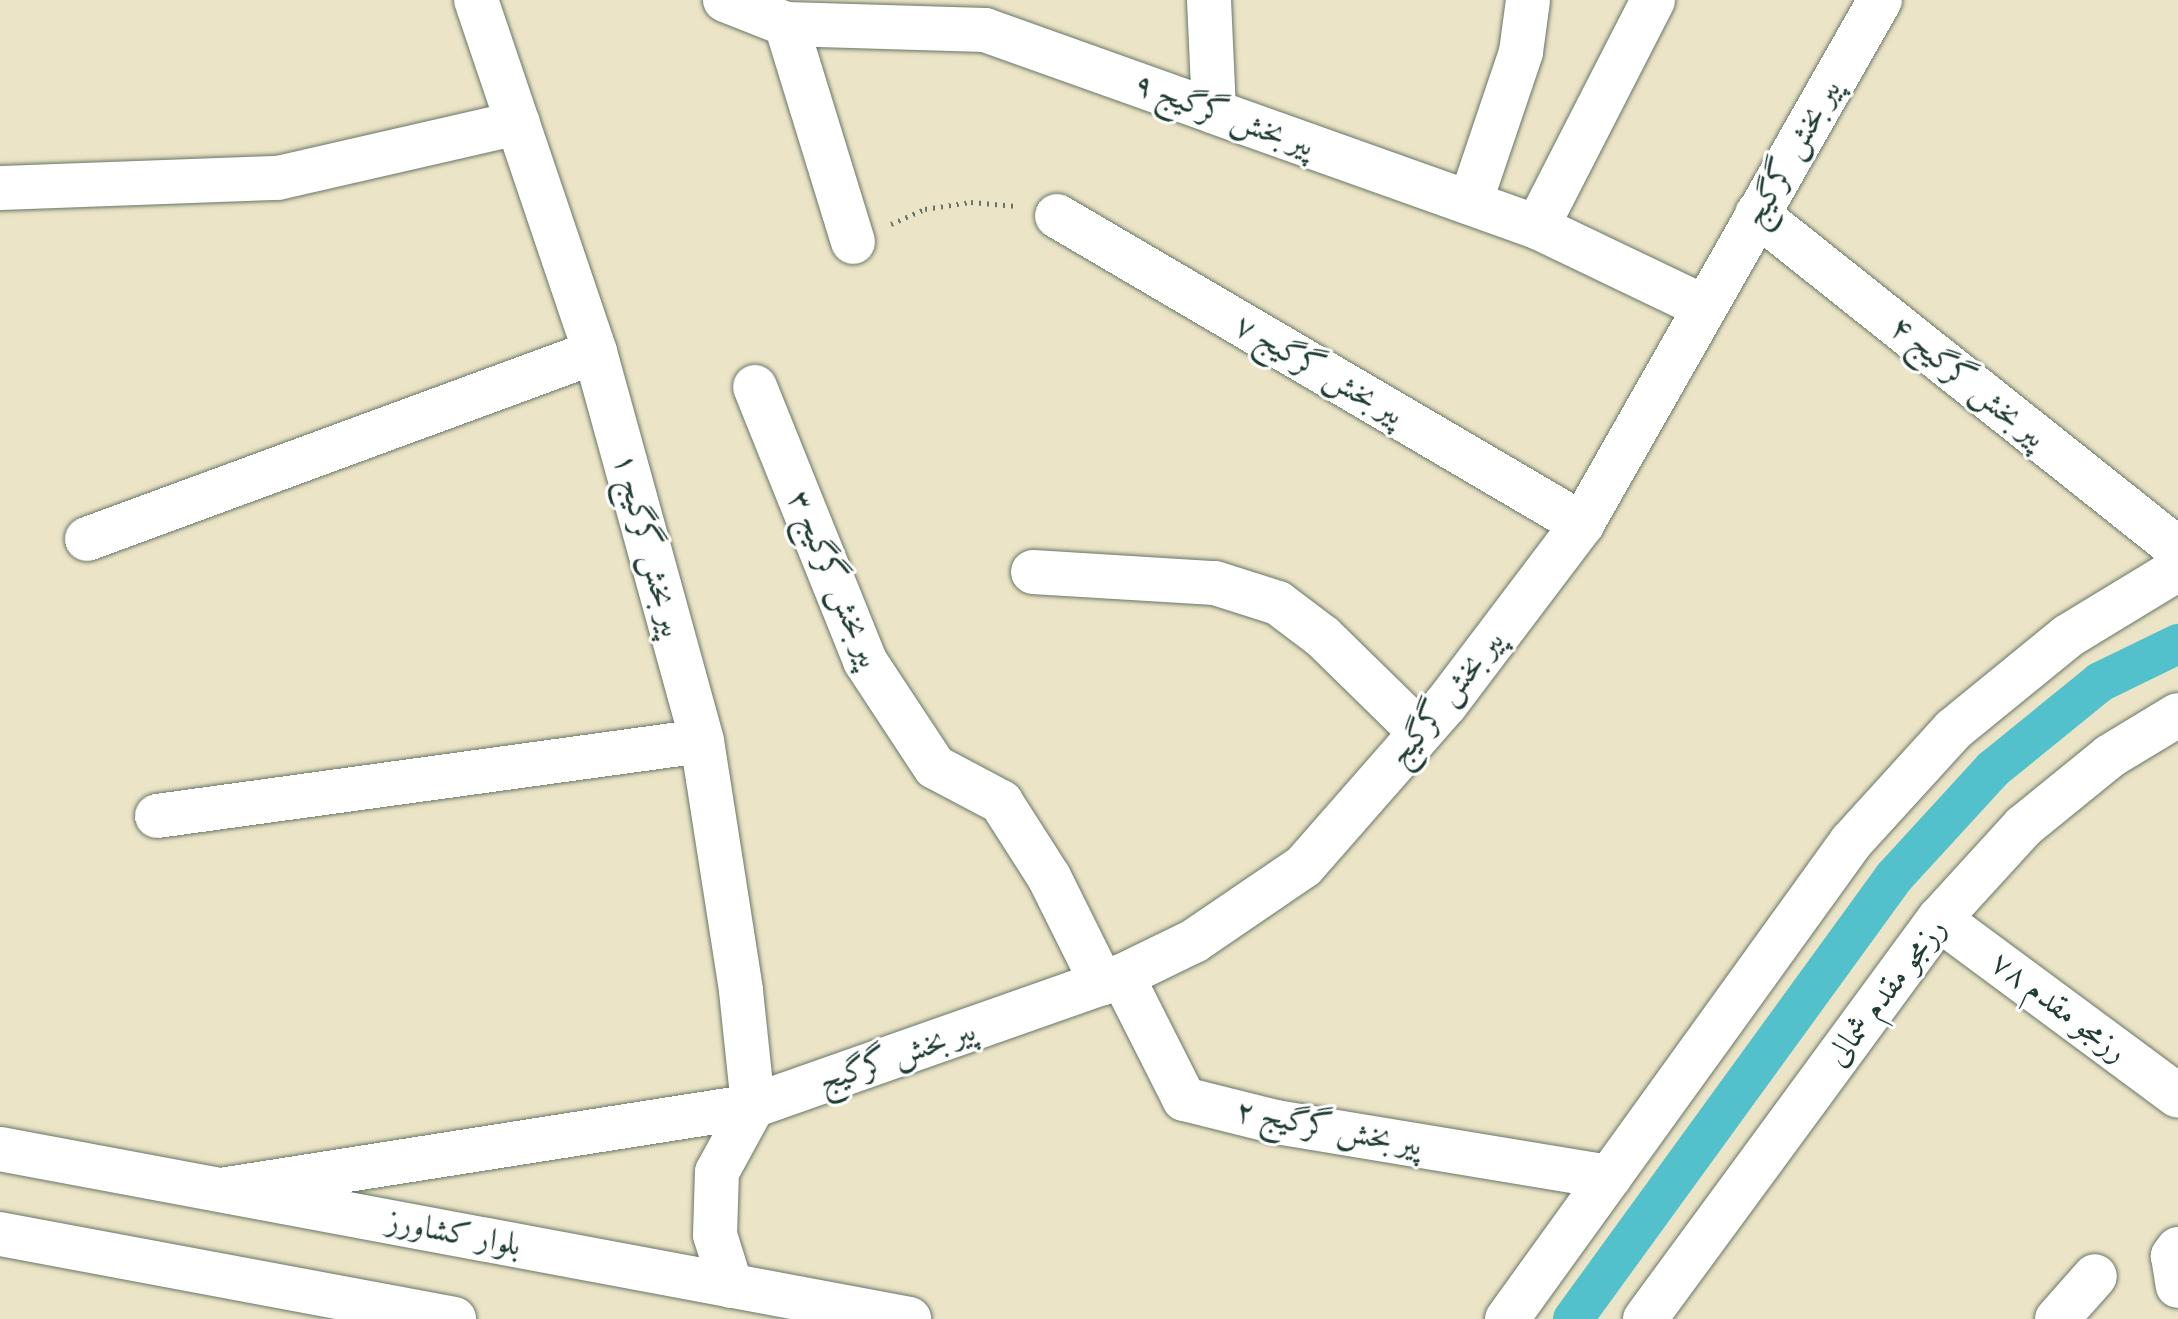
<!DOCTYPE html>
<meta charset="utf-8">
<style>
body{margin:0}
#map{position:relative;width:2178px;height:1319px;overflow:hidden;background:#ece4c6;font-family:"Libre Bodoni",Amiri,serif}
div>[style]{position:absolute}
.canal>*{height:40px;margin:-20px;padding:0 20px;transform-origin:20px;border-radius:20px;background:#53c1cb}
.path>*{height:5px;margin-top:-2.5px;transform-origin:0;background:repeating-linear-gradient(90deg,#677767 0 2px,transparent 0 8px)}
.roads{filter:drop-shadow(0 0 2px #677767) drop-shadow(0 0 2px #677767)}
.minor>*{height:44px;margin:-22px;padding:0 22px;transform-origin:22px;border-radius:22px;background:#fff}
.major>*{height:44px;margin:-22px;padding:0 22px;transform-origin:22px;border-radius:22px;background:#fff}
span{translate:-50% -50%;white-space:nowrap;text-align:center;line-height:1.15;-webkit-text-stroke:6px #fff;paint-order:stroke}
.street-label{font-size:32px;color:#1f3d34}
</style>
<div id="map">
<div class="canal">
<div style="left:1573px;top:1319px;width:546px;rotate:-54.01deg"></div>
<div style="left:1894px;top:877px;width:147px;rotate:-47.5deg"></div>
<div style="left:1993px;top:769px;width:138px;rotate:-39.1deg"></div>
<div style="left:2100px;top:682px;width:87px;rotate:-26deg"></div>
</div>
<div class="path">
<div style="left:891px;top:224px;width:37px;rotate:-24deg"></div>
<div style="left:925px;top:209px;width:47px;rotate:-8.7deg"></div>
<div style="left:971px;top:202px;width:46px;rotate:5deg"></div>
</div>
<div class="roads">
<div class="minor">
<div style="left:476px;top:0;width:372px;rotate:71.3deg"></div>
<div style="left:595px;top:352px;width:403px;rotate:74.6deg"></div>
<div style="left:702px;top:741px;width:253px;rotate:81.1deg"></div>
<div style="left:741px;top:991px;width:116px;rotate:84deg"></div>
<div style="left:725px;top:0;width:66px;rotate:21.5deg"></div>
<div style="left:786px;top:24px;width:199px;rotate:1.7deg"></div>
<div style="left:985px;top:30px;width:586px;rotate:19.64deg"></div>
<div style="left:1537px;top:227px;width:185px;rotate:25.6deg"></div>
<div style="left:1209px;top:0;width:112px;rotate:87.4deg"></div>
<div style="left:786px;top:24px;width:228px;rotate:72.9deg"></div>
<div style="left:0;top:188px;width:278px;rotate:-2.1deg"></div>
<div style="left:278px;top:178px;width:246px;rotate:-12.9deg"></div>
<div style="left:1470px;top:203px;width:159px;rotate:-71.3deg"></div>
<div style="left:1521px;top:52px;width:52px;rotate:-82.3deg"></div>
<div style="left:1757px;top:214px;width:538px;rotate:38.51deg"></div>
<div style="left:1057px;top:216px;width:609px;rotate:30.4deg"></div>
<div style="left:1537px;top:227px;width:255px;rotate:-62.9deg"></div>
<div style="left:755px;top:387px;width:295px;rotate:68.1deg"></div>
<div style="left:865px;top:661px;width:127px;rotate:56.6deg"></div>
<div style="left:935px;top:767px;width:75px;rotate:27.9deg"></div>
<div style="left:1001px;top:802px;width:89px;rotate:57.4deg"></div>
<div style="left:1049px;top:877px;width:119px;rotate:63.6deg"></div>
<div style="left:87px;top:539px;width:541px;rotate:-20.21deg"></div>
<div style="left:1033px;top:572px;width:182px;rotate:3.5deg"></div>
<div style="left:1215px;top:583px;width:66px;rotate:17.6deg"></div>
<div style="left:1278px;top:603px;width:56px;rotate:37.1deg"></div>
<div style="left:1323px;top:637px;width:136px;rotate:44.4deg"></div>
<div style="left:157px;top:816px;width:550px;rotate:-7.84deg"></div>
<div style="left:1939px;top:919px;width:297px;rotate:36.5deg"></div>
<div style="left:1122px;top:976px;width:138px;rotate:63.2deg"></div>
<div style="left:1184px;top:1099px;width:95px;rotate:14deg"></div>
<div style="left:1276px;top:1122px;width:338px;rotate:9.4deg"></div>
<div style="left:227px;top:1189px;width:533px;rotate:-8.97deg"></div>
<div style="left:753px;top:1106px;width:391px;rotate:-19.4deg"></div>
<div style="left:1122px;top:976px;width:80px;rotate:-25.9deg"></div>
<div style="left:1194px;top:941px;width:133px;rotate:-34.3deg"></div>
<div style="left:1304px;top:866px;width:215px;rotate:-48.8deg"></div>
<div style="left:1446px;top:704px;width:226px;rotate:-52.9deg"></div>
<div style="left:1582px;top:524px;width:603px;rotate:-60.37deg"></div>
<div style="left:2178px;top:1249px;width:9px;rotate:126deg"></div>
<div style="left:2173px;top:1256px;width:30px;rotate:81deg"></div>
<div style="left:731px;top:1286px;width:53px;rotate:-107.4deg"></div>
<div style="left:715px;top:1235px;width:63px;rotate:-88.2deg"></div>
<div style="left:717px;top:1172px;width:75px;rotate:-61.4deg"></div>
<div style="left:1507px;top:1319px;width:588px;rotate:-54.2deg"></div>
<div style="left:1851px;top:842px;width:153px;rotate:-47.7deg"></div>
<div style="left:1954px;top:729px;width:147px;rotate:-39.2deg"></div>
<div style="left:2068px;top:636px;width:129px;rotate:-31.3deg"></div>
<div style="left:1645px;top:1319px;width:496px;rotate:-53.7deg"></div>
<div style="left:1939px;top:919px;width:126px;rotate:-47.6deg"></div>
<div style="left:2024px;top:826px;width:111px;rotate:-39.1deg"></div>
<div style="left:2110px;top:756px;width:79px;rotate:-31.1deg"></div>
<div style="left:2057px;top:1319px;width:57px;rotate:-48.5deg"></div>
</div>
<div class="major">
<div style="left:0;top:1149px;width:925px;rotate:10.59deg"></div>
<div style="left:0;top:1234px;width:462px;rotate:10.6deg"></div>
</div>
</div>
<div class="street-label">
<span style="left:1224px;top:115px;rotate:20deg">پیر بخش گرگیج ۹</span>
<span style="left:1792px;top:153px;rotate:-60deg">پیر بخش گرگیج</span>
<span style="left:1319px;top:370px;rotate:30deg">پیر بخش گرگیج ۷</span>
<span style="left:1968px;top:382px;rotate:39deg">پیر بخش گرگیج ۴</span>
<span style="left:648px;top:545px;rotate:75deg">پیر بخش گرگیج ۱</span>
<span style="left:834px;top:579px;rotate:67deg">پیر بخش گرگیج ۳</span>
<span style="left:1446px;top:698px;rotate:-51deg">پیر بخش گرگیج</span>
<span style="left:1886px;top:992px;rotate:-53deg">رزمجو مقدم شمالی</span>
<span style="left:2059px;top:1007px;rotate:37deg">رزمجو مقدم ۷۸</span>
<span style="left:897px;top:1056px;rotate:-19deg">پیر بخش گرگیج</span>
<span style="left:1329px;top:1128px;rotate:11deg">پیر بخش گرگیج ۲</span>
<span style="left:454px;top:1233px;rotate:11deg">بلوار کشاورز</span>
</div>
</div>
